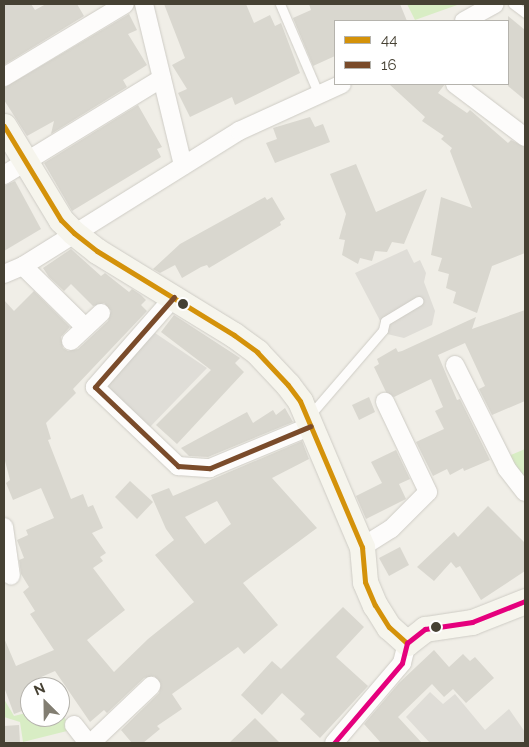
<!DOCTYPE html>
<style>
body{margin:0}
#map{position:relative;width:529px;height:747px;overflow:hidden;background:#f0eee7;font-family:Raleway,sans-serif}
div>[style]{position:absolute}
.green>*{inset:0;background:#d8edc4}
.parking>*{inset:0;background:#dfddd7}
.building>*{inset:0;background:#d9d7cf}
.roads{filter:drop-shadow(0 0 1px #ceccc5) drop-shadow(0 0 1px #ceccc5)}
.lane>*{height:9px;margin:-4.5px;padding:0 4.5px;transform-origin:4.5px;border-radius:4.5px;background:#fdfcfb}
.street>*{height:18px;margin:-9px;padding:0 9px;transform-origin:9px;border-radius:9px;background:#fdfcfb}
.secondary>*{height:25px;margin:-12.5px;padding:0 12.5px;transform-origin:12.5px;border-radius:12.5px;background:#f6f5ed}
.bus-1>*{height:5px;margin:-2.5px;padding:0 2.5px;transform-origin:2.5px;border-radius:2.5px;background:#d4920a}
.bus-2>*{height:5px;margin:-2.5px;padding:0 2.5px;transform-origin:2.5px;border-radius:2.5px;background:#7a4b2a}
.bus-3>*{height:5px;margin:-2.5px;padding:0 2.5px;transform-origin:2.5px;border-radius:2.5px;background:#e5007d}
.dots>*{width:14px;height:14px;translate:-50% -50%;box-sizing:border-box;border:2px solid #fff;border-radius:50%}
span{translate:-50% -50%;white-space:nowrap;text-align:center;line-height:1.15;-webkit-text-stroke:4px #fff;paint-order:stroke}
.frame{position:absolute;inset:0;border:5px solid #464133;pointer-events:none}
.legend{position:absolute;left:334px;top:20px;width:175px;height:65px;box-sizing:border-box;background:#fff;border:1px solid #b5b3ad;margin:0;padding:6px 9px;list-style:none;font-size:15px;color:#464133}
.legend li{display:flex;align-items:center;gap:10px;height:25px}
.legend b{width:25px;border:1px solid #b5b3ad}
.north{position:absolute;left:20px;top:677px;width:50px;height:50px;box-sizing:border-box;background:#fff;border:1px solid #b5b3ad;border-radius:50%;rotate:337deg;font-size:14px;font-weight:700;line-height:20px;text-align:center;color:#464133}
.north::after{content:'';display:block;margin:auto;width:18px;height:22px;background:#827e72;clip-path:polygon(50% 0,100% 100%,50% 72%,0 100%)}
</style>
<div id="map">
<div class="green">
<div style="clip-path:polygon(407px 4px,460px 4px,415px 20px)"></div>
<div style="clip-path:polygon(525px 449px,525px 483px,506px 457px)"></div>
<div style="clip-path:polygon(4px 699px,14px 716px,30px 712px,30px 717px,60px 717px,60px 709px,71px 730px,23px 742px,20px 722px,4px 717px)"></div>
</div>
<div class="parking">
<div style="clip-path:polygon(407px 249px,414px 263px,420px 260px,426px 273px,424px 282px,435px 311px,432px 325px,404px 338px,387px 334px,355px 273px)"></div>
<div style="clip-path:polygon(155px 333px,207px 368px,148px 429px,103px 386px)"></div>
<div style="clip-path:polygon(430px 692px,443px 704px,455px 694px,485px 730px,509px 709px,525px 732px,525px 743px,430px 743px,406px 717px)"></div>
</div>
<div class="building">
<div style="clip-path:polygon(4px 4px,31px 4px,35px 10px,46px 4px,77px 4px,84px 16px,4px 65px)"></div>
<div style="clip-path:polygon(164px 4px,246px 4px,254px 23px,270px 15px,275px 26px,281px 23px,300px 73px,235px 105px,232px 97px,190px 117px,178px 93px,187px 89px,172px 65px,185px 58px)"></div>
<div style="clip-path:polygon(309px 4px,400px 4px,407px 21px,335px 21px,335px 56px,313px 66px,293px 18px,311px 10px)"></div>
<div style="clip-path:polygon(129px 14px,137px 30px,128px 34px,147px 65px,123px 80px,127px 87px,51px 134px,54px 121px,27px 136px,4px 100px,4px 88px)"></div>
<div style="clip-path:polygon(508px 16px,525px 30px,525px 100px,508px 86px)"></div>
<div style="clip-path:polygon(389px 84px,445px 84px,438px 93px,467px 113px,470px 110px,508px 143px,511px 140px,525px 147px,525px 253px,492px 266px,477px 313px,453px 303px,456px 292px,446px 288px,449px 274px,438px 271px,442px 258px,431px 255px,441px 197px,472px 208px,450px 151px,452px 148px,441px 139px,444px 136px,422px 121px,425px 117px)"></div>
<div style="clip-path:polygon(138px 105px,162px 147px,157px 149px,161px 157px,72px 211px,44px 163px)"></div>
<div style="clip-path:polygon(310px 117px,315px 127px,323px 124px,330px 142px,275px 163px,266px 143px,277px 139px,273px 128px)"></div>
<div style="clip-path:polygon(356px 164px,376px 212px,427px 189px,404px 244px,392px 242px,387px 252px,375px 251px,372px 261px,360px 258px,358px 264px,342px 255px,345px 240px,339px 239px,346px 214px,330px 174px)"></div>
<div style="clip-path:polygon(15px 181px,41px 229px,4px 251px,4px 186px)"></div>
<div style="clip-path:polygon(265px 197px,267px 200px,272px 197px,285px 219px,280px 222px,281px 225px,209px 268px,207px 265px,201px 267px,182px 278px,175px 265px,160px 273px,153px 269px,180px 244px)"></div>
<div style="clip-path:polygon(evenodd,71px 249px,101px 276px,105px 273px,129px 292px,132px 289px,141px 295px,146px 300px,141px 305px,147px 311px,73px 389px,76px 393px,46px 423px,51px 439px,48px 440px,71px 499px,83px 494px,88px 507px,93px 505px,103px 528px,92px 533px,106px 553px,100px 557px,103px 561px,93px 568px,125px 610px,87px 640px,114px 672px,148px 639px,194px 602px,155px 555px,174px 540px,166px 529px,151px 495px,169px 488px,173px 496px,302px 441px,309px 459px,272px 478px,317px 528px,243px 583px,278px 625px,244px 654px,238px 647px,172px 694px,182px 709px,157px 726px,160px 729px,143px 743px,132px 743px,121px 730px,159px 693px,161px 684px,154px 676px,144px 678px,107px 713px,104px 710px,90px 722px,55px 671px,30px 682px,30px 708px,14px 714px,4px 687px,4px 638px,16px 666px,54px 650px,30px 614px,35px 611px,23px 592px,29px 587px,21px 574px,19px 560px,24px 558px,17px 540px,28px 535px,26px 530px,54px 518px,41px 488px,13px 500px,6px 483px,10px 480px,4px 457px,4px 300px,14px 311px,34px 291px,70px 327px,61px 337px,63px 348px,68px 351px,78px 349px,108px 321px,111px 311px,104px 303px,93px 306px,71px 284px,64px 291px,49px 277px,43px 268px,71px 249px,217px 501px,231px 524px,205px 544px,185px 517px,217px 501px)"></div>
<div style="clip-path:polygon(525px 310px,525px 401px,492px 415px,479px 389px,485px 386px,465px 343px,438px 355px,457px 400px,460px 399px,490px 460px,464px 471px,463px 468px,450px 475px,447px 469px,433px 476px,416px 442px,444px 429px,435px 411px,443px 407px,431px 379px,394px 397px,386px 392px,374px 367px,379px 364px,377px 359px,396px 348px,398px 352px,402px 351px,476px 317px,472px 329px)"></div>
<div style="clip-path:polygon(174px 315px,240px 358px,235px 363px,244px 372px,177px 444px,156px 425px,211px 370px,161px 332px)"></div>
<div style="clip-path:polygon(369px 397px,375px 412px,359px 420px,352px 405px)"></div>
<div style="clip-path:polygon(285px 408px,293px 422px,208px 457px,189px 456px,181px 448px,247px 412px,253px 423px,273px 410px,276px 415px)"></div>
<div style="clip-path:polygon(396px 450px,410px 479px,399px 484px,406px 499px,366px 519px,356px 496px,382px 483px,371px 462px)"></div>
<div style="clip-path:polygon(130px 481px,153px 502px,137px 519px,115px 497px)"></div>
<div style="clip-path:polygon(488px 506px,525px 543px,525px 571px,481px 600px,460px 566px,456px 568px,451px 562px,434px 581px,417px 567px,454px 532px,458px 537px)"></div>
<div style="clip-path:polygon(400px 547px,409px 565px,389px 576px,379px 558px)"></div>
<div style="clip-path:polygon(343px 607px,364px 627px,336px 657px,368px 686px,320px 738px,300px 719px,305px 714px,282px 693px,262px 715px,241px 695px,272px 661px,281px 669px)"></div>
<div style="clip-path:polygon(434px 650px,449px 667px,463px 654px,470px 661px,475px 657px,494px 678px,466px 703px,453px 689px,444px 697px,432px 684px,398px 717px,422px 743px,381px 743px,364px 724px,399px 683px)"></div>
<div style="clip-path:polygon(255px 718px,280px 743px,229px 743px)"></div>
<div style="clip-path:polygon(19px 725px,20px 743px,4px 743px,4px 726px)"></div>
</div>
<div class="roads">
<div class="lane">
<div style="left:280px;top:4px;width:99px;rotate:66.8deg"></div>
<div style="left:513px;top:4px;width:15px;rotate:37deg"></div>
<div style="left:310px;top:415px;width:112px;rotate:-49.3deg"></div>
<div style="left:383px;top:330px;width:9px;rotate:-77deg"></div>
<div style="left:385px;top:321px;width:39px;rotate:-31deg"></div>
</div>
<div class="street">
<div style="left:144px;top:4px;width:166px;rotate:76.4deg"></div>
<div style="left:464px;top:21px;width:35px;rotate:-29deg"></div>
<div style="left:4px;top:77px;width:141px;rotate:-31.1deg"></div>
<div style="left:455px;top:84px;width:88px;rotate:37.1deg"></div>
<div style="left:4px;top:175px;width:185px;rotate:-31.5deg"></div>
<div style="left:23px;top:266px;width:87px;rotate:44.5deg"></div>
<div style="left:4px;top:274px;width:21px;rotate:-23deg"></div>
<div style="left:23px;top:266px;width:255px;rotate:-32deg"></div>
<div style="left:239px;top:131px;width:113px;rotate:-24.5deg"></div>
<div style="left:174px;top:297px;width:120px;rotate:131.3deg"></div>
<div style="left:95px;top:387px;width:115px;rotate:43.6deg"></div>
<div style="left:178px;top:466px;width:32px;rotate:4deg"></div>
<div style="left:210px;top:468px;width:109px;rotate:-22.6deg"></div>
<div style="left:71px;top:341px;width:41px;rotate:-43deg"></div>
<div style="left:455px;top:365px;width:116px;rotate:63.4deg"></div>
<div style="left:507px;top:469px;width:29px;rotate:52deg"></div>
<div style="left:4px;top:527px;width:49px;rotate:81.9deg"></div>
<div style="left:362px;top:547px;width:34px;rotate:-32deg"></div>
<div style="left:391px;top:529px;width:52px;rotate:-45deg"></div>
<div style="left:428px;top:492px;width:100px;rotate:-115.5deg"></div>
<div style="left:74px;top:725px;width:23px;rotate:52deg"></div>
<div style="left:91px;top:743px;width:83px;rotate:-43.5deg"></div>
<div style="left:334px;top:743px;width:105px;rotate:-49.6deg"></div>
<div style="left:402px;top:663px;width:21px;rotate:-76deg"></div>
</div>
<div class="secondary">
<div style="left:4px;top:126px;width:110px;rotate:58.8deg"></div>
<div style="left:61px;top:220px;width:18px;rotate:45deg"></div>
<div style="left:74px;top:233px;width:29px;rotate:38deg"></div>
<div style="left:97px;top:251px;width:161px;rotate:31.5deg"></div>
<div style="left:234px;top:335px;width:29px;rotate:36deg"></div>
<div style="left:257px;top:352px;width:45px;rotate:46.8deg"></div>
<div style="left:288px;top:385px;width:20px;rotate:53deg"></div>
<div style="left:300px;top:401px;width:159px;rotate:67deg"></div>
<div style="left:362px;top:547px;width:35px;rotate:85deg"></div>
<div style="left:365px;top:582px;width:25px;rotate:67deg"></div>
<div style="left:375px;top:605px;width:26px;rotate:58deg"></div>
<div style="left:389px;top:627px;width:24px;rotate:42deg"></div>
<div style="left:407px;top:643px;width:23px;rotate:-38deg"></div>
<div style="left:425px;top:629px;width:48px;rotate:-8.5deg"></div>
<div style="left:472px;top:622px;width:57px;rotate:-21.6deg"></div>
</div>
</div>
<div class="bus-1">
<div style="left:4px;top:126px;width:110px;rotate:58.8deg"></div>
<div style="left:61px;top:220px;width:18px;rotate:45deg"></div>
<div style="left:74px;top:233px;width:29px;rotate:38deg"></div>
<div style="left:97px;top:251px;width:161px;rotate:31.5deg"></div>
<div style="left:234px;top:335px;width:29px;rotate:36deg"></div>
<div style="left:257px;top:352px;width:45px;rotate:46.8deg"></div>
<div style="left:288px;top:385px;width:20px;rotate:53deg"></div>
<div style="left:300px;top:401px;width:159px;rotate:67deg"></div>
<div style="left:362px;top:547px;width:35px;rotate:85deg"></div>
<div style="left:365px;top:582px;width:25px;rotate:67deg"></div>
<div style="left:375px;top:605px;width:26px;rotate:58deg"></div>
<div style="left:389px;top:627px;width:24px;rotate:42deg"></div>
</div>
<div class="bus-2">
<div style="left:174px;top:297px;width:120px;rotate:131.3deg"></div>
<div style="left:95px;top:387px;width:115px;rotate:43.6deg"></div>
<div style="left:178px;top:466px;width:32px;rotate:4deg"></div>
<div style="left:210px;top:468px;width:109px;rotate:-22.6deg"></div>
</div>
<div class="bus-3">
<div style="left:334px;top:743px;width:105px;rotate:-49.6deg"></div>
<div style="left:402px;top:663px;width:21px;rotate:-76deg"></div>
<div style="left:407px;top:643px;width:23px;rotate:-38deg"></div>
<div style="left:425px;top:629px;width:48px;rotate:-8.5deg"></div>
<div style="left:472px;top:622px;width:57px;rotate:-21.6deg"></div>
</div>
<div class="dots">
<div style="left:183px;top:304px;background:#464133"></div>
<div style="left:436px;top:627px;background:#464133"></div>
</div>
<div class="frame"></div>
<ul class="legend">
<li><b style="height:6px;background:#d4920a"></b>44</li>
<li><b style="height:6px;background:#7a4b2a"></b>16</li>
</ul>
<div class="north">N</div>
</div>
